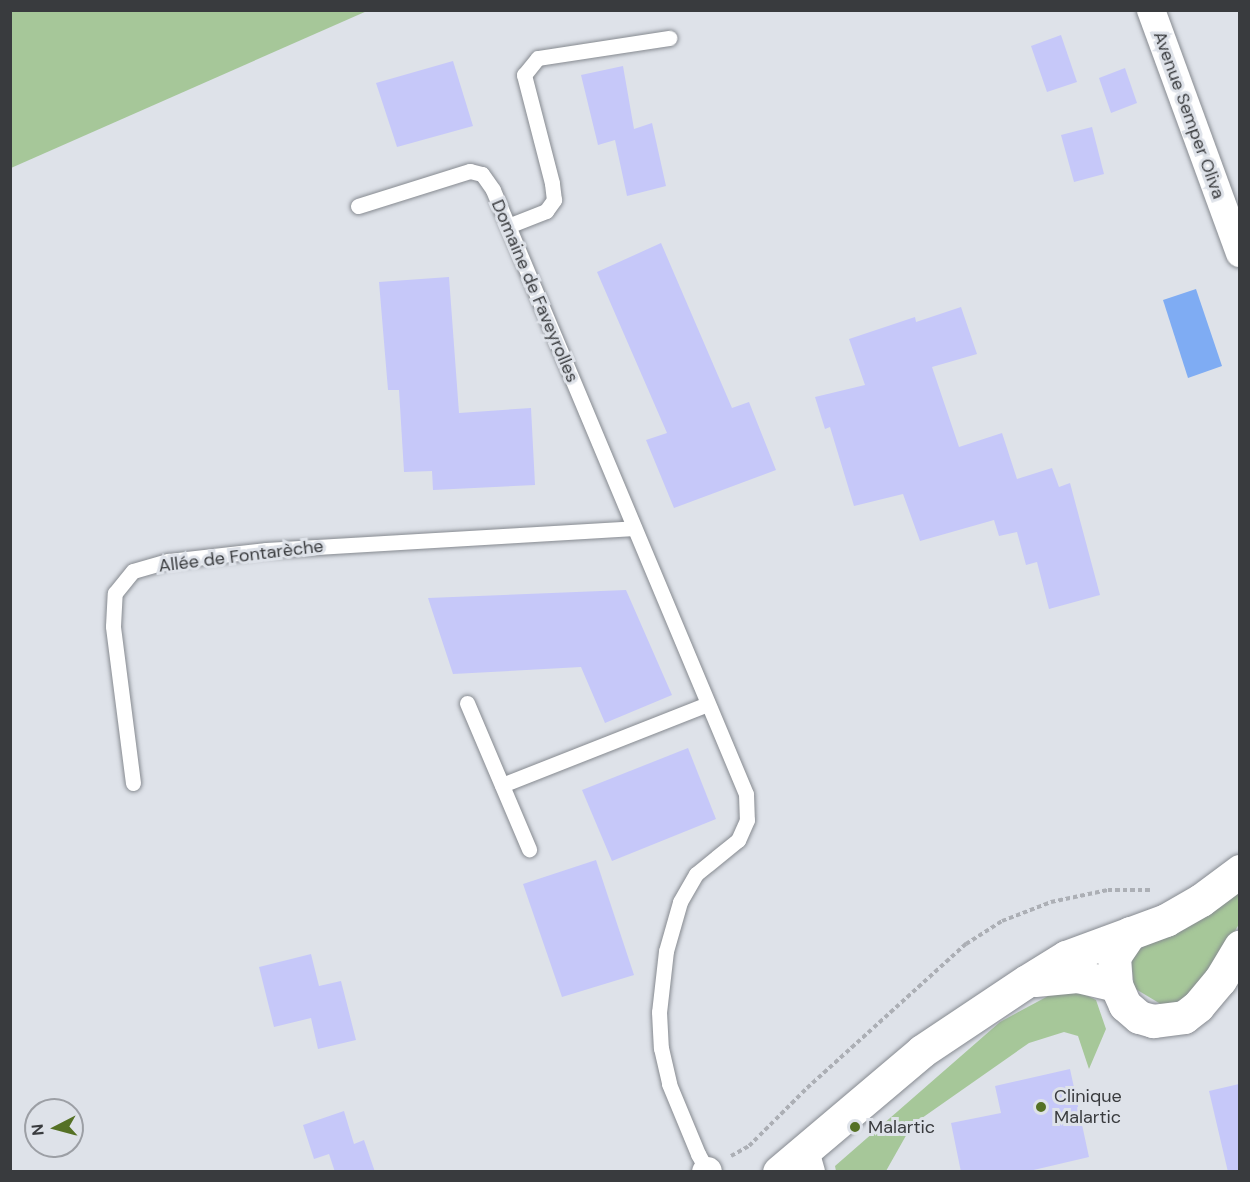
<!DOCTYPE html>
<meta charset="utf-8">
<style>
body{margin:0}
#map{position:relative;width:1250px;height:1182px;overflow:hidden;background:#dee2e9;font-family:"DM Sans",sans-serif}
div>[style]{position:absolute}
.green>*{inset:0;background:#a6c799}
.water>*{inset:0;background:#7facf3}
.building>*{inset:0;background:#c6c8f9}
.path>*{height:4px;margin-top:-2px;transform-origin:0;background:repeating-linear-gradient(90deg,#acafb5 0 4.5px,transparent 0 7.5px)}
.roads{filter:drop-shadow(0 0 2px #868a90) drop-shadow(0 0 2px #868a90)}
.lane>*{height:15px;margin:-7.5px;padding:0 7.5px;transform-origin:7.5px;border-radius:7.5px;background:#fff}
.street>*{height:28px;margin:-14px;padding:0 14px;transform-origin:14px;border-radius:14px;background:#fff}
.secondary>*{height:33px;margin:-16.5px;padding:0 16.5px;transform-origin:16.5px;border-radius:16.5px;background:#fff}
.dots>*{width:16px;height:16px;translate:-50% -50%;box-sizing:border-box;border:3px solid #dee2e9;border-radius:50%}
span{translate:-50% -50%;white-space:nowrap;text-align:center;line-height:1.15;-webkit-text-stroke:6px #dee2e9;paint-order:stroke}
.street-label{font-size:18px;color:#393b3e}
.poi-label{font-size:18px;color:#393b3e}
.left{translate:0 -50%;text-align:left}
.frame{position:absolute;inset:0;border:12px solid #393b3e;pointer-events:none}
.north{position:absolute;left:24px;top:1098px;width:60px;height:60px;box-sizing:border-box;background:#dee2e9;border:2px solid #9c9fa5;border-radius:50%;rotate:264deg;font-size:16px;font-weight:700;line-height:24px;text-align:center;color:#393b3e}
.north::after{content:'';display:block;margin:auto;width:21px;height:27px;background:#557125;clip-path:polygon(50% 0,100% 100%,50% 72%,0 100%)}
</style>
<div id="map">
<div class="green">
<div style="clip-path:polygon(11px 10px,367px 10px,367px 11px,11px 168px)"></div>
<div style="clip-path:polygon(1239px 882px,1239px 924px,1219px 959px,1189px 998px,1164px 1006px,1134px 988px,1131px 956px,1142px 944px)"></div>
<div style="clip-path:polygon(1080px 992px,1096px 1000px,1106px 1029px,1089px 1069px,1078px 1036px,1064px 1032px,1029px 1043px,912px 1125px,886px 1171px,836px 1171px,835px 1166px,1000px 1022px,1050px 995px)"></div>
</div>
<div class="water">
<div style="clip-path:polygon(1196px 289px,1222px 366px,1188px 378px,1163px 300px)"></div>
</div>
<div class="building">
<div style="clip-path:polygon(1061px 35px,1077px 82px,1047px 92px,1031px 46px)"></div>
<div style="clip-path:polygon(453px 61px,473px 126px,397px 147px,376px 83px)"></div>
<div style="clip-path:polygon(623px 66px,634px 129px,652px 123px,666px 186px,627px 196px,615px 140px,598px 145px,581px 75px)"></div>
<div style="clip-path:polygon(1125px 68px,1137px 103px,1111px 113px,1099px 78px)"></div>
<div style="clip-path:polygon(1092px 127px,1104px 174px,1074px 182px,1061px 135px)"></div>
<div style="clip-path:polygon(661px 243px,732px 408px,749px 402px,776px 470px,674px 508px,646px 440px,667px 433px,597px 272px)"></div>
<div style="clip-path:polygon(449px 277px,459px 413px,531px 408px,535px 485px,433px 490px,432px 471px,404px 472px,399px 390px,388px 390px,379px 282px)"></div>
<div style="clip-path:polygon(961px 307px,977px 354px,932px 367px,959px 447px,1002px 433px,1017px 479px,1052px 468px,1059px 487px,1070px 483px,1100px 595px,1049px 609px,1037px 562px,1026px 565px,1017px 532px,999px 536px,994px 520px,920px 541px,903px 494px,854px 506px,830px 427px,825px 429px,815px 397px,865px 385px,849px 339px,915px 317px,916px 322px)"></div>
<div style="clip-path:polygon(626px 590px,672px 695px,605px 723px,581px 667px,453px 674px,428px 598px)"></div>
<div style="clip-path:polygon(688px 748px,716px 819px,612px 861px,582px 790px)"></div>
<div style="clip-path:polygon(596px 860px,634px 975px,562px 997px,523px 884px)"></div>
<div style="clip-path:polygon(311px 954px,319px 986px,341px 981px,356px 1040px,318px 1049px,311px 1018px,274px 1027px,259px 967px)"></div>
<div style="clip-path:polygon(1070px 1069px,1089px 1157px,1025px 1172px,961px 1172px,951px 1123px,1001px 1113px,995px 1086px)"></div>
<div style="clip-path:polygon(1239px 1084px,1239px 1172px,1228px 1172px,1209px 1091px)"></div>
<div style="clip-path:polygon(344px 1111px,354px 1144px,364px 1140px,375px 1172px,335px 1172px,329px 1154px,314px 1159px,303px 1125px)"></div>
</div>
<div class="path">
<div style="left:731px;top:1156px;width:21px;rotate:-29deg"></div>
<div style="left:749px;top:1146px;width:82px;rotate:-45deg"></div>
<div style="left:807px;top:1088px;width:215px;rotate:-42.2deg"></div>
<div style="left:966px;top:944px;width:43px;rotate:-32.6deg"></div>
<div style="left:1002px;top:921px;width:53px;rotate:-21.2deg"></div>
<div style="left:1051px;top:902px;width:58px;rotate:-11.9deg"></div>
<div style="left:1108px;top:890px;width:44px"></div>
</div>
<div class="roads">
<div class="lane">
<div style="left:358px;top:206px;width:117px;rotate:-17.4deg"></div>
<div style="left:470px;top:171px;width:12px;rotate:14deg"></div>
<div style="left:482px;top:174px;width:19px;rotate:55deg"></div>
<div style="left:493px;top:190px;width:655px;rotate:67.27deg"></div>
<div style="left:746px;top:794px;width:26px;rotate:88deg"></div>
<div style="left:747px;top:820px;width:22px;rotate:114deg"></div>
<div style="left:738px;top:840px;width:54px;rotate:141deg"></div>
<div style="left:696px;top:874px;width:32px;rotate:120deg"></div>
<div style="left:680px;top:902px;width:51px;rotate:105.9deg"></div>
<div style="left:666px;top:951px;width:61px;rotate:96.5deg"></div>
<div style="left:659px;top:1012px;width:36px;rotate:87deg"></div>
<div style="left:661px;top:1048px;width:37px;rotate:77deg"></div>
<div style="left:669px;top:1084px;width:76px;rotate:67.5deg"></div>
<div style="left:698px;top:1154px;width:21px;rotate:61deg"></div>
<div style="left:508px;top:226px;width:41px;rotate:-21.5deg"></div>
<div style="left:546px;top:211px;width:14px;rotate:-54deg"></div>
<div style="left:554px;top:200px;width:17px;rotate:-97deg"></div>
<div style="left:552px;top:183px;width:112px;rotate:-104.5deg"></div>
<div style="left:524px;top:75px;width:22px;rotate:-51deg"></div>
<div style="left:538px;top:58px;width:133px;rotate:-8.7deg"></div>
<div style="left:467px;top:703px;width:159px;rotate:67deg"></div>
<div style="left:133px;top:783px;width:158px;rotate:-97.3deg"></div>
<div style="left:113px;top:626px;width:33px;rotate:-87deg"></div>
<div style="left:115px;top:593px;width:28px;rotate:-51deg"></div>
<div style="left:133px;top:571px;width:37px;rotate:-16deg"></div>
<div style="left:169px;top:561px;width:98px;rotate:-6.5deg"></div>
<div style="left:266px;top:550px;width:369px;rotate:-3.4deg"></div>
<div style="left:502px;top:785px;width:221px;rotate:-21.5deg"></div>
</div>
<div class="street">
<div style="left:1151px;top:10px;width:259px;rotate:69.9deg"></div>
<div style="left:805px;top:1151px;width:22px;rotate:74deg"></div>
<div style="left:706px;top:1172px;width:2px;rotate:-27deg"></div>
</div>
<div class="secondary">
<div style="left:1130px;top:933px;width:29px;rotate:124deg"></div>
<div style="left:1114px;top:957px;width:28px;rotate:86deg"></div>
<div style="left:1116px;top:985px;width:22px;rotate:66deg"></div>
<div style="left:1125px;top:1005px;width:18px;rotate:41deg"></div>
<div style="left:1139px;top:1017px;width:15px;rotate:16deg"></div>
<div style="left:1153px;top:1021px;width:31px;rotate:-7deg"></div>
<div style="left:1184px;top:1017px;width:18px;rotate:-38deg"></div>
<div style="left:1198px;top:1006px;width:34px;rotate:-50deg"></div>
<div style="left:1220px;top:980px;width:39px;rotate:-59deg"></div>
<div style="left:1035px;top:980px;width:42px;rotate:-5.4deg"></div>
<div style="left:1077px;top:976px;width:40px;rotate:13deg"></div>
<div style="left:779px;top:1172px;width:187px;rotate:-40.2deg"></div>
<div style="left:922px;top:1051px;width:126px;rotate:-33.7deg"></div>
<div style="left:1027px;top:981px;width:46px;rotate:-31.6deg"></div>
<div style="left:1066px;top:957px;width:107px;rotate:-20.3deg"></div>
<div style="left:1166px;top:920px;width:40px;rotate:-29.7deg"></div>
<div style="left:1201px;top:900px;width:49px;rotate:-36.6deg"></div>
</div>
</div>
<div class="dots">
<div style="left:1041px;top:1107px;background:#557125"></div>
<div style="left:855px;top:1127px;background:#557125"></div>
</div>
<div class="street-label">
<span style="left:1189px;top:115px;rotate:70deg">Avenue Semper Oliva</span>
<span style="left:535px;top:291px;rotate:67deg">Domaine de Faveyrolles</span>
<span style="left:241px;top:556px;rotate:-7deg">Allée de Fontarèche</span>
</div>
<div class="poi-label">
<span class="left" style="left:1054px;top:1107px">Clinique<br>Malartic</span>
<span class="left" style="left:868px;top:1127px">Malartic</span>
</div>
<div class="frame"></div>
<div class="north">N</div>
</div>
